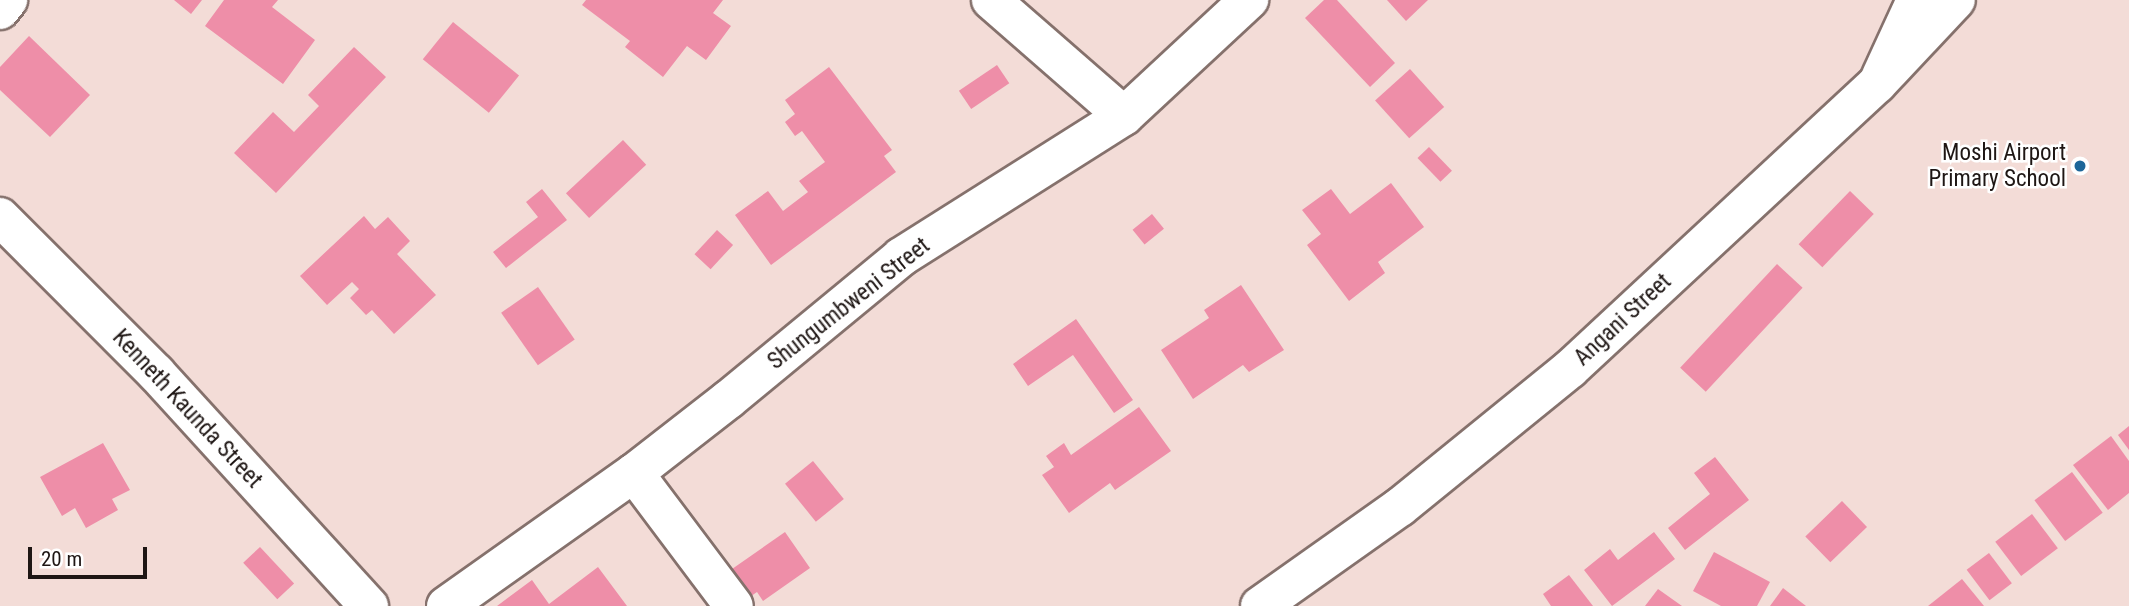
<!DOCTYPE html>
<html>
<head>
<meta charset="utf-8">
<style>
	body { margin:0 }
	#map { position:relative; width:2129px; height:606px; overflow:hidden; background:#f3dcd7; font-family:"Roboto Condensed",sans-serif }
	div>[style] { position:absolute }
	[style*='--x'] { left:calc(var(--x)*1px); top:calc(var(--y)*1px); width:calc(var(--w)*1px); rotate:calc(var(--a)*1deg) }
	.building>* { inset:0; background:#ee8ea8; transform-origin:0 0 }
	.roads { filter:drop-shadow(2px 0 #85716c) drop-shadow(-2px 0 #85716c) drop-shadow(0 2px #85716c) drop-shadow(0 -2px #85716c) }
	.minor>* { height:38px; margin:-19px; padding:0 19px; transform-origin:19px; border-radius:19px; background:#fff }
	.tertiary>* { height:38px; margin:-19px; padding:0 19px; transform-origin:19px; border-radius:19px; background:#fff }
	.dots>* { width:19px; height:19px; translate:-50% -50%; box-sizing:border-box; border:4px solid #fff; border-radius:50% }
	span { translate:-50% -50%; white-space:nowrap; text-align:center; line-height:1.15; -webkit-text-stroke:5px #fff; paint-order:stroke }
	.poi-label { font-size:23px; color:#1e1614 }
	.right { translate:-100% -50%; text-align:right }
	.street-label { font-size:23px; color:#1e1614 }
	.scale { position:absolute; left:28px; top:547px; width:119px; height:32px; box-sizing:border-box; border:4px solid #1e1614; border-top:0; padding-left:9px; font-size:21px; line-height:24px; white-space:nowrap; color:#1e1614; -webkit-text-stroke:5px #fff; paint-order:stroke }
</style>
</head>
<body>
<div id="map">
	<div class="building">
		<i style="clip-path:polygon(174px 0,202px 0,191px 14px)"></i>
		<i style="clip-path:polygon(224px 0,278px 0,272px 7px,315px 40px,283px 84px,205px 26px)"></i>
		<i style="clip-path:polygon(586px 0,723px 0,713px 13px,731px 26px,706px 60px,687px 46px,663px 77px,625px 47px,630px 41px,582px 5px)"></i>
		<i style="clip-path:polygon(1324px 0,1337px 0,1395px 63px,1370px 87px,1305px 18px)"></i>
		<i style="clip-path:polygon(1387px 0,1428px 0,1406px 21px)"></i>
		<i style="left:453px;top:22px;width:85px;height:48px;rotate:39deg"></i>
		<i style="clip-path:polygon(29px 36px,90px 95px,50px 137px,0 90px,0 67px)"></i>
		<i style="clip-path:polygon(354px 47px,386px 77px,276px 193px,234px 153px,273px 112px,294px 132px,319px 106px,308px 95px)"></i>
		<i style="left:997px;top:65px;width:22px;height:46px;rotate:56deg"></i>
		<i style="clip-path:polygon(829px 67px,892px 150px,884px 156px,896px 172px,771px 265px,735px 215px,768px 191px,783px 211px,808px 192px,799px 181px,825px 162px,802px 131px,795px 136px,785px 122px,795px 114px,785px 100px)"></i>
		<i style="left:1410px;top:69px;width:51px;height:47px;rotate:48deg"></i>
		<i style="left:623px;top:140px;width:34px;height:78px;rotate:47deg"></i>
		<i style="left:1429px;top:147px;width:33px;height:16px;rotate:46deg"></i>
		<i style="clip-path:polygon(1391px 183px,1424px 227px,1378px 262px,1385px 273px,1349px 301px,1307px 245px,1321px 234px,1302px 210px,1331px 189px,1350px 214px)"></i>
		<i style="clip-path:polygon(542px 189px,567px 220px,506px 268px,493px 252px,538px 217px,526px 202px)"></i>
		<i style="left:1850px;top:191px;width:33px;height:74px;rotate:44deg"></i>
		<i style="left:1152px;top:214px;width:19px;height:25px;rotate:51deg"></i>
		<i style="clip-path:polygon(364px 216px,375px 229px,388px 217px,410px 241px,397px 254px,436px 295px,394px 334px,372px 310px,366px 315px,350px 298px,359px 289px,352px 282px,327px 305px,300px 276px)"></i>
		<i style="left:717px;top:230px;width:22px;height:33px;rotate:43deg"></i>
		<i style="left:1777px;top:264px;width:35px;height:142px;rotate:43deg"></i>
		<i style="clip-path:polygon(1241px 285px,1284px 350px,1249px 372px,1243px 365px,1193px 399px,1161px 350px,1209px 318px,1204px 310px)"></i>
		<i style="left:538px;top:287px;width:64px;height:45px;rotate:55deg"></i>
		<i style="clip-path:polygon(1076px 319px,1133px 400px,1114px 413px,1073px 355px,1028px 386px,1013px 364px)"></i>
		<i style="clip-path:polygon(1139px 407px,1171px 451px,1115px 490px,1110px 483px,1069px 513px,1042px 475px,1054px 467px,1046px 456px,1064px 443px,1071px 455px)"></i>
		<i style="clip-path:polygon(2129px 426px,2129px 450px,2118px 435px)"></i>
		<i style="clip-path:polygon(2111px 436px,2129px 461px,2129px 493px,2108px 510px,2073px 465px)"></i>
		<i style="clip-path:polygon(103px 443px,130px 490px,112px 499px,118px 510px,86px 528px,75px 508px,62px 516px,40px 477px)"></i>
		<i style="clip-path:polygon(1715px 457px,1749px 500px,1685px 550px,1668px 528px,1710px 494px,1694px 473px)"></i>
		<i style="left:813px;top:461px;width:49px;height:36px;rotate:51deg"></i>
		<i style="left:2072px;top:472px;width:51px;height:47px;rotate:53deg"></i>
		<i style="left:1842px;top:501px;width:36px;height:51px;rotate:46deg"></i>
		<i style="left:2032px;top:514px;width:43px;height:46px;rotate:53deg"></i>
		<i style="clip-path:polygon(785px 532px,810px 568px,763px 601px,757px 592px,741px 603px,722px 576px)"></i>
		<i style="clip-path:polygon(1654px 532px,1675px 559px,1612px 606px,1584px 570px,1610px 549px,1618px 560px)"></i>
		<i style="left:260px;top:547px;width:50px;height:23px;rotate:47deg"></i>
		<i style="clip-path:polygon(1714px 552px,1770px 582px,1757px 606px,1721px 606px,1693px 591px)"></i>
		<i style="left:1989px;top:553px;width:38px;height:28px;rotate:53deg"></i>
		<i style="clip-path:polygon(598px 567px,627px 606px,497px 606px,532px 580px,549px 604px)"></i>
		<i style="clip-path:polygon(1569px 575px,1593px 606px,1551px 606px,1543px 594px)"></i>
		<i style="clip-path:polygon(1962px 579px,1984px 606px,1928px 606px)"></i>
		<i style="clip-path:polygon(1783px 588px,1806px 606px,1770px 606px)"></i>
		<i style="clip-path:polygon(1658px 589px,1682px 606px,1645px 606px)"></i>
	</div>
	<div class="roads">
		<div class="minor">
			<i style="--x:991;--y:0;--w:176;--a:41.1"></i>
			<i style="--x:0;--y:10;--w:13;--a:-51"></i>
			<i style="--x:1881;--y:76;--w:84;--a:-65.3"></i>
			<i style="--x:0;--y:217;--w:221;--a:45"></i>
			<i style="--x:156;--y:373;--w:316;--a:47.6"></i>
			<i style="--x:634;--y:473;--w:166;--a:53.1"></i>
			<i style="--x:446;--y:606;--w:230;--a:-35.3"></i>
			<i style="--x:634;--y:473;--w:120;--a:-37.9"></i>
			<i style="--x:729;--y:399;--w:223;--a:-39.5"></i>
			<i style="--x:901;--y:257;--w:264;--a:-32.3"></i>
			<i style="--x:1124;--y:116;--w:171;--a:-42.9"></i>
		</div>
		<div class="tertiary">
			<i style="--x:1260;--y:606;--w:171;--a:-35.3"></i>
			<i style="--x:1400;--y:507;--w:219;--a:-39.1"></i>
			<i style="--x:1570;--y:369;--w:419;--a:-42.9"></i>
			<i style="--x:1877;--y:84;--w:115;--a:-46.8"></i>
		</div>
	</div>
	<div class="dots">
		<i style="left:2080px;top:166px;background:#1d6699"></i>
	</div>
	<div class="poi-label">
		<span class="right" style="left:2066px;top:166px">Moshi Airport<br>Primary School</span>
	</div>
	<div class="street-label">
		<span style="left:849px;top:304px;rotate:-38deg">Shungumbweni Street</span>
		<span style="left:1623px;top:320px;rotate:-43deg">Angani Street</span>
		<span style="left:187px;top:409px;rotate:47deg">Kenneth Kaunda Street</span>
	</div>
	<div class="scale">20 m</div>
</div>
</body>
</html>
